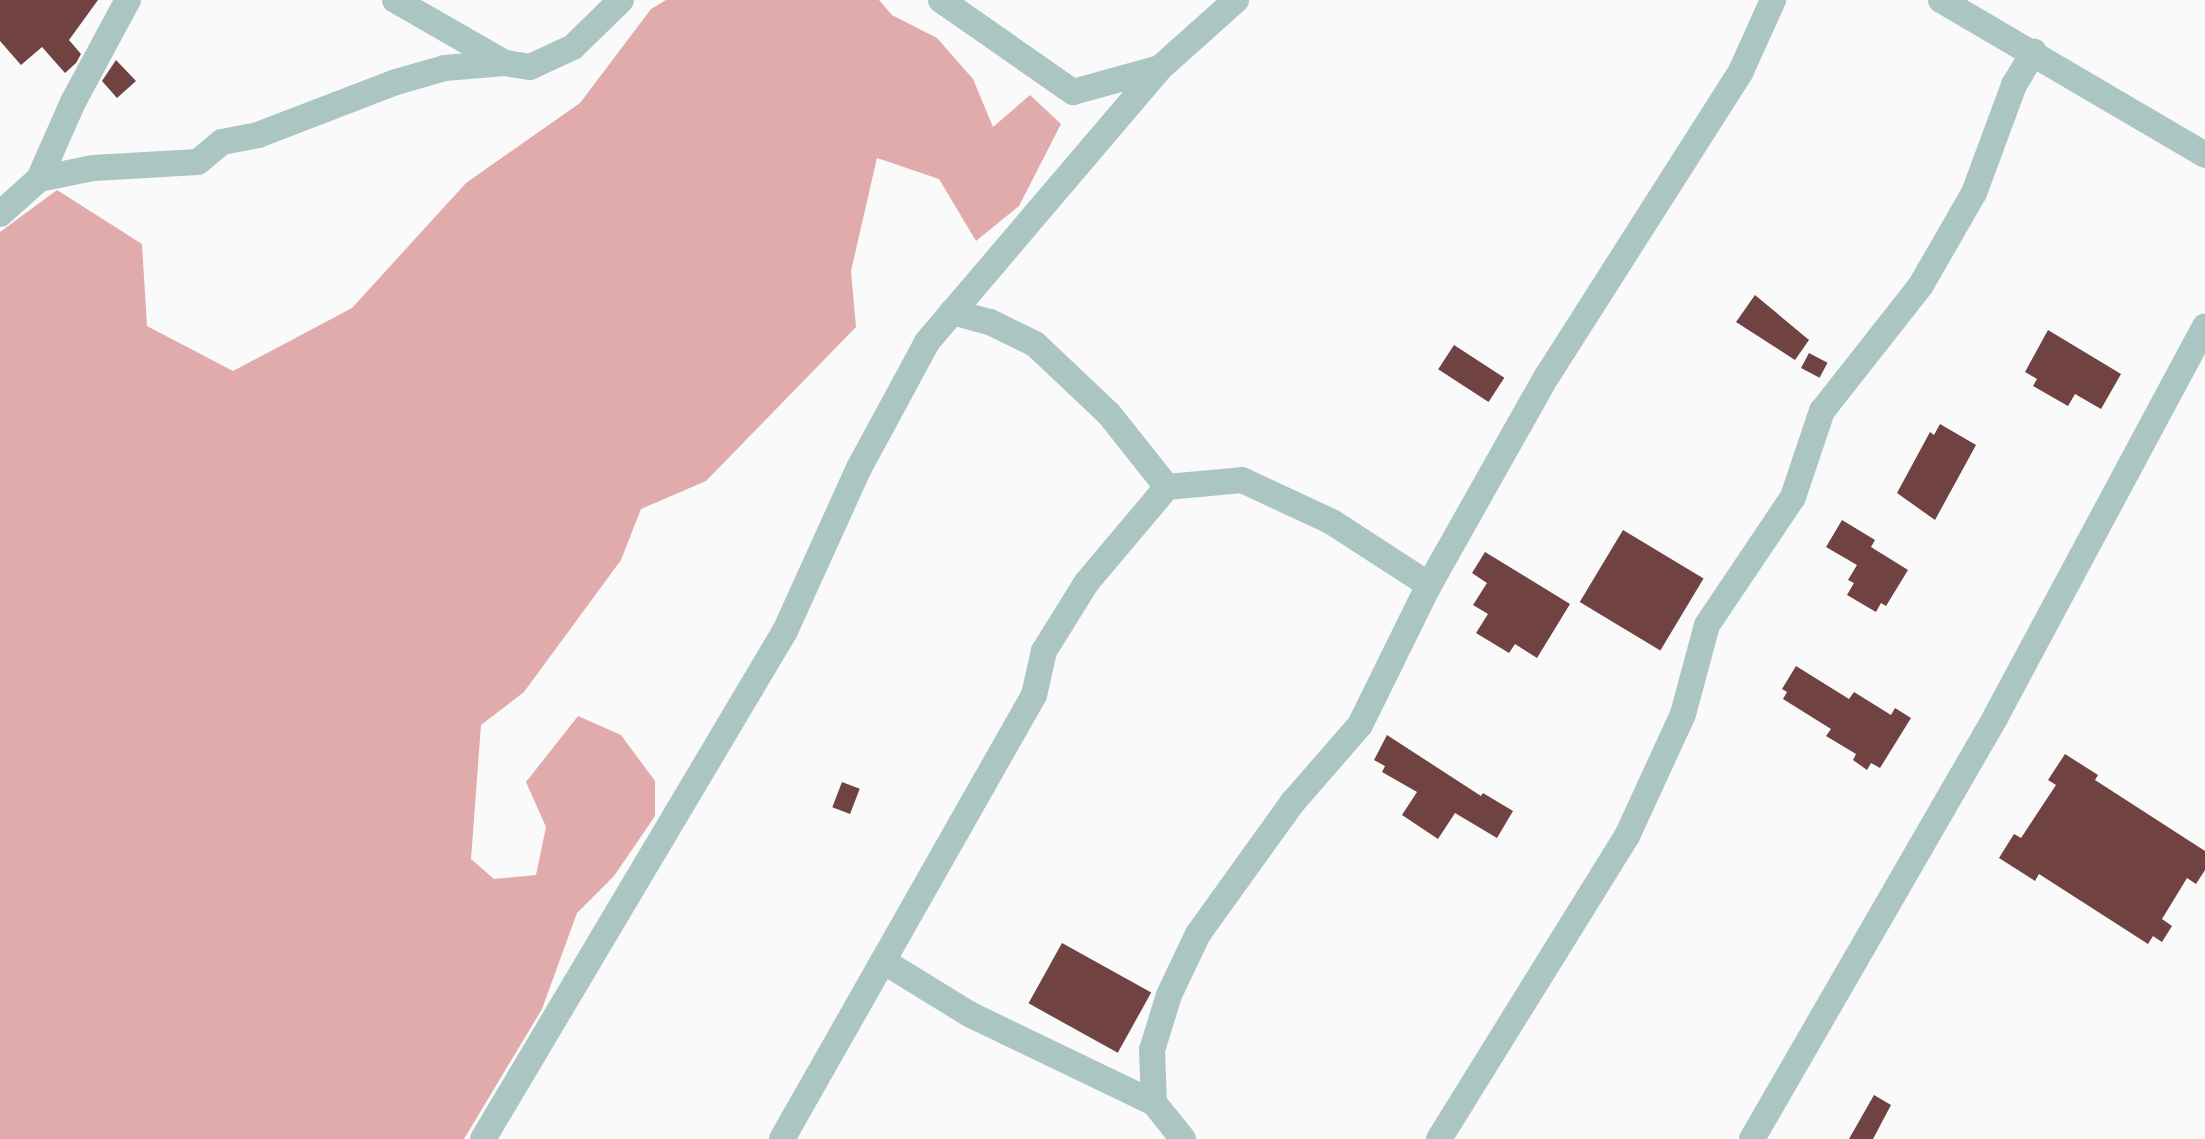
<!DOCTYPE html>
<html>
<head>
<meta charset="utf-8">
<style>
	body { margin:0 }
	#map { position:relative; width:2205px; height:1139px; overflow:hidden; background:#fafafa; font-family:Quicksand,sans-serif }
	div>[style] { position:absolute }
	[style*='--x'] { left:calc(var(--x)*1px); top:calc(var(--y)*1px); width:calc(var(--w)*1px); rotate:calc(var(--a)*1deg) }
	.water>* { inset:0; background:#e2abab }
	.building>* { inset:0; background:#704242; transform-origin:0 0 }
	.street>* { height:26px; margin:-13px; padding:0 13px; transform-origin:13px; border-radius:13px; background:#abc5c3 }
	span { translate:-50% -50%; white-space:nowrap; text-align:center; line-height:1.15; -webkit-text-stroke:7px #fafafa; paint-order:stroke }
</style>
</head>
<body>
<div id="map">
	<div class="water">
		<i style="clip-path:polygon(666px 0,879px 0,892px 15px,937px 38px,973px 79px,993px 127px,1030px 95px,1061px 124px,1019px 206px,976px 241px,939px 179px,877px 158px,851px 271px,856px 327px,706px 481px,641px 509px,621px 560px,524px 692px,481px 725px,471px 859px,494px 879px,536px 875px,546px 827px,526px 782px,578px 716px,621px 735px,655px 781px,655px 816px,614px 876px,577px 913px,542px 1009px,464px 1139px,0 1139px,0 232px,57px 190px,142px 244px,147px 326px,233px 371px,352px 308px,466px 183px,580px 103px,651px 9px)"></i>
	</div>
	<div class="building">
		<i style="clip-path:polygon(0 0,98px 0,69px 40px,81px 54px,76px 63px,65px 73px,42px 47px,21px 65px,0 41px)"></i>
		<i style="clip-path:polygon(116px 60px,136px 81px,117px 98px,102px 81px)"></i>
		<i style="clip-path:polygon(1755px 295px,1809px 340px,1795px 360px,1736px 322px)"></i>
		<i style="clip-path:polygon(2048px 330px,2121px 374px,2101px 409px,2075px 394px,2068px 406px,2033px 386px,2037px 379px,2025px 372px)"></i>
		<i style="left:1454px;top:345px;width:60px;height:29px;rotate:33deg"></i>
		<i style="left:1809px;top:353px;width:21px;height:17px;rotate:28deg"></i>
		<i style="clip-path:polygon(1940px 424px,1976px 445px,1935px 520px,1897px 493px,1930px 432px,1934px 435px)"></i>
		<i style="clip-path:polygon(1842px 520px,1875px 540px,1871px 547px,1908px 570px,1886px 606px,1881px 603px,1876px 612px,1847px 595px,1854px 583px,1848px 580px,1857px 565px,1826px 547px)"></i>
		<i style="left:1623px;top:530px;width:94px;height:84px;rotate:31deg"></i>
		<i style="clip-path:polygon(1485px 552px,1570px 604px,1537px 658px,1515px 644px,1509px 653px,1476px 633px,1488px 614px,1473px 605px,1487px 583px,1472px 573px)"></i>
		<i style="clip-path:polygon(1796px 666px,1849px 699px,1854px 692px,1891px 715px,1895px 708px,1911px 718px,1880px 768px,1871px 763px,1867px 770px,1853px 760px,1856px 754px,1826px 736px,1831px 729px,1783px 699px,1787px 692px,1782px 689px)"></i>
		<i style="clip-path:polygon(1387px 735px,1481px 796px,1483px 793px,1513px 811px,1497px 838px,1455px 813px,1438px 839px,1402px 815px,1417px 792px,1382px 772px,1385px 766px,1374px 760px)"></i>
		<i style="clip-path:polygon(2065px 754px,2098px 775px,2095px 780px,2205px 851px,2205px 870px,2196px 884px,2187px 878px,2162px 919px,2172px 926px,2162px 942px,2153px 936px,2148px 944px,2039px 874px,2035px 881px,1999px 858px,2014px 834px,2021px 838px,2056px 785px,2048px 780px)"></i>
		<i style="left:842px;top:782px;width:19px;height:27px;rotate:21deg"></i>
		<i style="left:1062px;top:943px;width:102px;height:69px;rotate:29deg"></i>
		<i style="clip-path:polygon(1874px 1095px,1891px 1105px,1873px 1139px,1849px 1139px)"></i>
	</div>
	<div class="street">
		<i style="--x:395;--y:0;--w:127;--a:29.8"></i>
		<i style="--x:505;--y:63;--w:25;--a:9"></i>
		<i style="--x:530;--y:67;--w:47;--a:-24.9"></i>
		<i style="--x:573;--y:47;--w:67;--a:-44.4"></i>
		<i style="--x:941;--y:0;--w:161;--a:34.9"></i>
		<i style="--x:1073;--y:92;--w:90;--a:-15.4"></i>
		<i style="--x:1941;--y:0;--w:306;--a:30.4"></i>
		<i style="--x:39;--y:179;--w:84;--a:-66.2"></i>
		<i style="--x:73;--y:102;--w:116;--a:-61.7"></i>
		<i style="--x:0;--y:214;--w:52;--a:-41.9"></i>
		<i style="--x:39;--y:179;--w:55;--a:-11.5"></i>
		<i style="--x:93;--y:168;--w:105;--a:-3.3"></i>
		<i style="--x:198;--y:162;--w:31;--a:-40"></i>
		<i style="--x:222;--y:142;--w:37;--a:-11"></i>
		<i style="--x:258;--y:135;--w:148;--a:-21"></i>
		<i style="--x:396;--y:82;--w:51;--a:-15.9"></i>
		<i style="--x:445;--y:68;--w:60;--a:-4.8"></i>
		<i style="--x:952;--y:312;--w:39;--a:15"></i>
		<i style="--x:990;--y:322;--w:50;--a:26.1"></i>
		<i style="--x:1035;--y:344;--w:102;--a:43.4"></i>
		<i style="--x:1109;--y:414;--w:93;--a:51.5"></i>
		<i style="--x:883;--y:961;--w:101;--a:31.6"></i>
		<i style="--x:969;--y:1014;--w:205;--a:25.7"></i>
		<i style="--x:483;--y:1139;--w:591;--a:-59.27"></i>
		<i style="--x:785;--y:631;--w:179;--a:-65.6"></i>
		<i style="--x:859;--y:468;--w:143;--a:-61.6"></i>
		<i style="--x:927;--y:342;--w:360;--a:-49.6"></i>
		<i style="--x:1160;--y:68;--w:102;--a:-41.8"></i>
		<i style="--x:782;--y:1139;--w:511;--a:-60.42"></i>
		<i style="--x:1034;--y:695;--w:45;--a:-77.2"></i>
		<i style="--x:1044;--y:651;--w:81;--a:-58.1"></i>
		<i style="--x:1087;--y:582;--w:124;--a:-49.9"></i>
		<i style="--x:1167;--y:487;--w:75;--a:-5.3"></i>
		<i style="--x:1242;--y:480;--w:99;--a:25"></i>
		<i style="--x:1332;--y:522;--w:116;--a:33"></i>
		<i style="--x:1183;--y:1139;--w:46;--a:-128.9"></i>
		<i style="--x:1154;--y:1103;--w:53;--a:-92.2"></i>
		<i style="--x:1152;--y:1050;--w:58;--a:-72.8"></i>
		<i style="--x:1169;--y:995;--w:68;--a:-64.6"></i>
		<i style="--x:1198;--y:934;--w:163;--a:-54.3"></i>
		<i style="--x:1293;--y:802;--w:102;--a:-49"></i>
		<i style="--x:1360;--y:725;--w:156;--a:-63.8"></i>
		<i style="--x:1429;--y:585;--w:240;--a:-60.6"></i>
		<i style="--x:1547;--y:376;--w:361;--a:-57.5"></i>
		<i style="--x:1741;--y:71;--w:78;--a:-65.7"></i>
		<i style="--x:1439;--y:1139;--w:357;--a:-58.2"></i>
		<i style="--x:1627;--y:836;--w:134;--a:-65.3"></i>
		<i style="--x:1683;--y:714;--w:92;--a:-74.9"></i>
		<i style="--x:1707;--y:625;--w:154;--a:-56.1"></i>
		<i style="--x:1793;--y:497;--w:91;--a:-71.4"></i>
		<i style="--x:1822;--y:411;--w:160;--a:-51.8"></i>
		<i style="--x:1921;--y:285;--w:106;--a:-60.1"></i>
		<i style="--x:1974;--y:193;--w:115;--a:-69.7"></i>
		<i style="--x:2014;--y:85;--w:39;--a:-59"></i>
		<i style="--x:1752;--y:1139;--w:488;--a:-60"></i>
		<i style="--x:1996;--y:716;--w:442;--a:-61.8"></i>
	</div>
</div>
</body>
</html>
